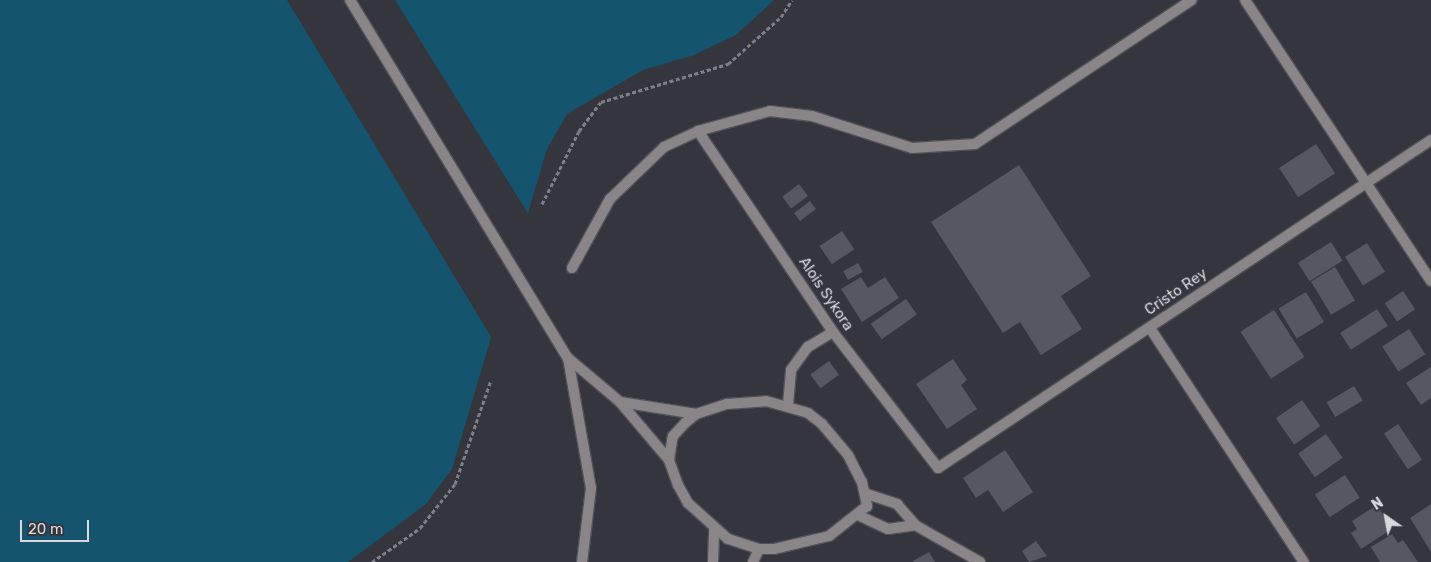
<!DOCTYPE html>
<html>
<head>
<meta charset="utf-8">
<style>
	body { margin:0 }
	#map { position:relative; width:1431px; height:562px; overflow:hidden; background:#35353d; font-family:Rubik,sans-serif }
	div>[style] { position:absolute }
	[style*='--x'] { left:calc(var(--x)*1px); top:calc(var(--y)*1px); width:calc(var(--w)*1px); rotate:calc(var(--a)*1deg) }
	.water>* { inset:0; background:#15546f }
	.pier>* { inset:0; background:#35353d }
	.building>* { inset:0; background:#575760; transform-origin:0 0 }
	.path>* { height:3px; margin-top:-1.5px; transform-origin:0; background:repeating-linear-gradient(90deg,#7e7e85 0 4px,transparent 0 6.5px) }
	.roads { filter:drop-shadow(1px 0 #52525a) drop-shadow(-1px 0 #52525a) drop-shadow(0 1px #52525a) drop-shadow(0 -1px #52525a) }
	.service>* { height:10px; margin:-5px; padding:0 5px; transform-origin:5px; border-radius:5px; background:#8a8586 }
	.minor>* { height:10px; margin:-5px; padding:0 5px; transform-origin:5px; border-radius:5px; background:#8a8586 }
	.tertiary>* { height:10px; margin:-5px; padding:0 5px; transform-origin:5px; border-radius:5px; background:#8a8586 }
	span { translate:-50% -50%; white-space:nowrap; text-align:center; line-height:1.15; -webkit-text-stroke:4.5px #35353d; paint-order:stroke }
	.street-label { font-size:15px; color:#d8d8dd }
	.north { position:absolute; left:1361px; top:492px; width:50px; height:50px; -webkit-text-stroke:4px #35353d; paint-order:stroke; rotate:327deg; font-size:14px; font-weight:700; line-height:20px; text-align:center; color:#d8d8dd }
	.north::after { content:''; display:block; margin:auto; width:18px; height:22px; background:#d8d8dd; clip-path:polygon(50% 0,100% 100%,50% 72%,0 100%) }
	.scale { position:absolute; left:20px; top:520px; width:69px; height:22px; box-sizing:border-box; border:2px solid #d8d8dd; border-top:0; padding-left:6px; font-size:15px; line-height:18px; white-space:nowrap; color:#d8d8dd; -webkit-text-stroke:4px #35353d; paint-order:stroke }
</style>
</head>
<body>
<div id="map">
	<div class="water">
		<i style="clip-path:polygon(0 0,774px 0,736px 35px,694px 55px,643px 70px,567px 114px,547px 149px,452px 469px,426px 504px,348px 562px,0 562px)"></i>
	</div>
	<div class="pier">
		<i style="clip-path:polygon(287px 0,395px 0,529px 215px,493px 340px)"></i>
	</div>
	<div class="building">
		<i style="left:1316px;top:144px;width:35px;height:44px;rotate:57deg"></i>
		<i style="clip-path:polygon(1019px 165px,1091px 276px,1061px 296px,1082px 329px,1041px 355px,1020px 322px,1003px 333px,931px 222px)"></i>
		<i style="left:799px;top:184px;width:15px;height:21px;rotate:53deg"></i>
		<i style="left:810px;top:201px;width:10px;height:20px;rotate:53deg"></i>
		<i style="left:842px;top:231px;width:22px;height:27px;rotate:56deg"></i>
		<i style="left:1331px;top:242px;width:22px;height:39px;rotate:58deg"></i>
		<i style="left:1367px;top:243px;width:34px;height:26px;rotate:58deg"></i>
		<i style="left:858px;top:263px;width:10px;height:17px;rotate:61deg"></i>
		<i style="left:1335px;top:267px;width:39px;height:28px;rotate:59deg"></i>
		<i style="clip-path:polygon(861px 277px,868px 288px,885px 277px,899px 298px,862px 322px,841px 289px)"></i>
		<i style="left:1403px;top:291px;width:22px;height:22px;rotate:56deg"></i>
		<i style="left:1306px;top:292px;width:35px;height:32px;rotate:59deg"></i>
		<i style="left:906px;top:299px;width:19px;height:43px;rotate:55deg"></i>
		<i style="left:1377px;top:309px;width:20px;height:44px;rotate:57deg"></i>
		<i style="left:1274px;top:310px;width:56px;height:40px;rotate:57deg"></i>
		<i style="left:1409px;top:329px;width:30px;height:32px;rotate:57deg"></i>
		<i style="clip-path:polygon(953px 359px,967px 380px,961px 385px,977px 409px,947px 429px,916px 384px)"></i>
		<i style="left:829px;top:361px;width:17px;height:23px;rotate:54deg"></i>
		<i style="clip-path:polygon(1431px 367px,1431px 398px,1421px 405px,1406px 383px)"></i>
		<i style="left:1354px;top:386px;width:17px;height:32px;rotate:59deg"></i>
		<i style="left:1302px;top:400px;width:32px;height:32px;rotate:55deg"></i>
		<i style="left:1398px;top:424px;width:43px;height:17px;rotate:56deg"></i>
		<i style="left:1326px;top:434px;width:29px;height:34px;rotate:55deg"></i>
		<i style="clip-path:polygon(1005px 450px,1033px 492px,1003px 512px,988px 490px,976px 498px,963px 478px)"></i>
		<i style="left:1345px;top:475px;width:27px;height:36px;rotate:57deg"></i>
		<i style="clip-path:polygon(1431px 504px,1431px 552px,1410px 518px)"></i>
		<i style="clip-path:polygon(1377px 505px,1392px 529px,1361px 549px,1351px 533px,1357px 529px,1352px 521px)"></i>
		<i style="clip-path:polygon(1392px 534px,1398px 543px,1403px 540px,1418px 562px,1380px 562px,1371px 547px)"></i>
		<i style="clip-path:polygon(1036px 541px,1047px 556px,1029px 562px,1022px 551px)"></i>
		<i style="clip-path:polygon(929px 552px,935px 562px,914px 562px,913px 561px)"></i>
	</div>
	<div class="path">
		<i style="--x:542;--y:204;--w:82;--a:-63.1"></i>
		<i style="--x:579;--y:131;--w:36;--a:-53"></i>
		<i style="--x:601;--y:102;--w:133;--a:-16.7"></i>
		<i style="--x:728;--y:64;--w:71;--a:-41.6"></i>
		<i style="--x:781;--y:17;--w:20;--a:-57"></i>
		<i style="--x:372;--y:562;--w:59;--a:-35.3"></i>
		<i style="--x:420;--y:528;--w:56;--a:-51.5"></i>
		<i style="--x:455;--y:484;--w:110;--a:-70.9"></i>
	</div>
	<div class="roads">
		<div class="service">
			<i style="--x:572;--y:268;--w:79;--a:-61.2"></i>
			<i style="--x:610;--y:199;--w:75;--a:-43.9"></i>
			<i style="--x:664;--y:147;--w:38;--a:-25"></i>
			<i style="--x:698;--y:131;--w:75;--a:-15.5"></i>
			<i style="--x:770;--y:111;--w:42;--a:6.8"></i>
			<i style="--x:812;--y:116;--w:105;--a:17.7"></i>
			<i style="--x:912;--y:148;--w:63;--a:-3.6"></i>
			<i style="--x:975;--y:144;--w:260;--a:-33.6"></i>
		</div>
		<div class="minor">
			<i style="--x:1245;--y:0;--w:337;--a:56.5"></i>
			<i style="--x:698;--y:131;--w:242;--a:56.1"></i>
			<i style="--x:833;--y:332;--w:172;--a:52.3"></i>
			<i style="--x:938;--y:468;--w:592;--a:-33.64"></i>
			<i style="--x:1150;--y:328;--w:280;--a:56.7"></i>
			<i style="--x:788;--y:405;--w:35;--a:-85"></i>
			<i style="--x:791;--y:370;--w:29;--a:-54"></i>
			<i style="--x:808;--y:347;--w:29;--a:-31"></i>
		</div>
		<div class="tertiary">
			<i style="--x:350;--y:0;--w:419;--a:58.7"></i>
			<i style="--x:568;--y:358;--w:68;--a:40.2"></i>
			<i style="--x:620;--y:402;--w:76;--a:49.8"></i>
			<i style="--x:568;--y:358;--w:132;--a:80"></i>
			<i style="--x:591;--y:488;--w:75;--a:96.9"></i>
			<i style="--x:766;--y:401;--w:44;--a:15.9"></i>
			<i style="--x:808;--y:413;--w:18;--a:38"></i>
			<i style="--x:822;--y:424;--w:40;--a:50"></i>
			<i style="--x:848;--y:455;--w:30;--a:63"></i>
			<i style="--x:862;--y:482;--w:25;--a:78"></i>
			<i style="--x:867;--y:506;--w:48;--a:141.7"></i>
			<i style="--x:829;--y:536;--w:57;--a:166.7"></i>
			<i style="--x:774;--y:549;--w:15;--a:180"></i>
			<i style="--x:759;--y:549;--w:33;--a:-162"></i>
			<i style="--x:728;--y:539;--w:54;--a:-138"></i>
			<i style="--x:688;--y:503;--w:21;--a:-119"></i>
			<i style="--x:678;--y:485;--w:27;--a:-110"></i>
			<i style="--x:669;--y:460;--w:24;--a:-81"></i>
			<i style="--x:673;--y:436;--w:18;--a:-47"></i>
			<i style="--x:685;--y:423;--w:14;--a:-39"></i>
			<i style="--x:696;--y:414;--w:33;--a:-18"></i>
			<i style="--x:727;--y:404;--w:39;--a:-4"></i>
			<i style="--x:620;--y:402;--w:77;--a:9"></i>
			<i style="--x:867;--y:494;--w:32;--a:18"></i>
			<i style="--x:897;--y:504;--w:28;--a:49"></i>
			<i style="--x:915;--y:525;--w:75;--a:29.6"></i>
			<i style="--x:860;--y:516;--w:31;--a:25"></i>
			<i style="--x:888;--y:529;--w:27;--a:-8"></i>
			<i style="--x:713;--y:562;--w:33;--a:-88"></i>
			<i style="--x:753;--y:562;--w:14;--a:-65"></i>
		</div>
	</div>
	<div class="street-label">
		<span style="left:1176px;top:292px;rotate:-34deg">Cristo Rey</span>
		<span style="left:826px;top:294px;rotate:56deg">Alois Sykora</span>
	</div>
	<div class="north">N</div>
	<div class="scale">20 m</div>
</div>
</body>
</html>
